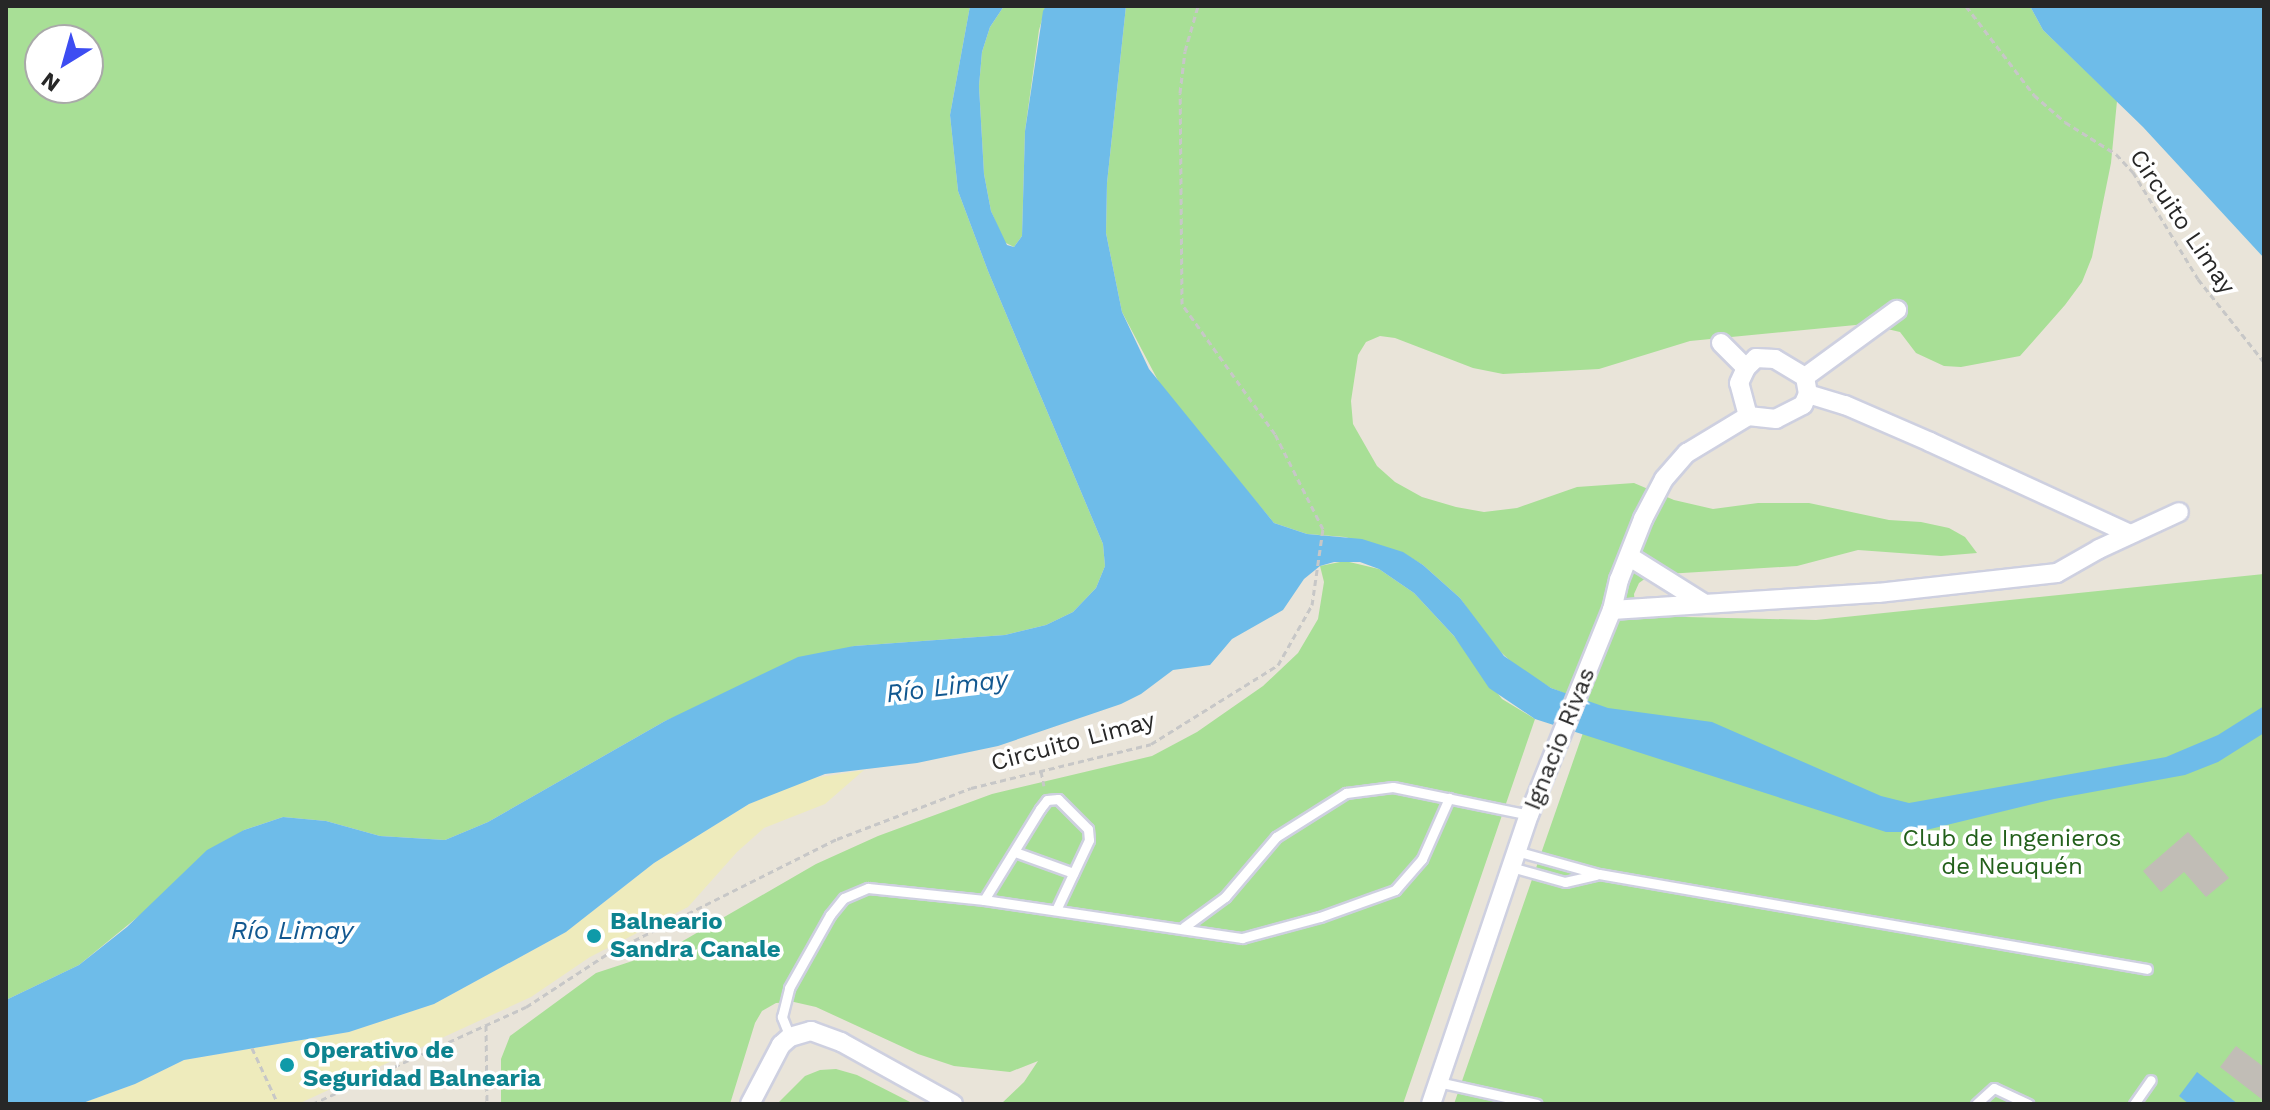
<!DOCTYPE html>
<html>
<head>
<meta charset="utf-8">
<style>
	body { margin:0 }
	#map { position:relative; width:2270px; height:1110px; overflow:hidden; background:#e9e4d9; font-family:"Work Sans",sans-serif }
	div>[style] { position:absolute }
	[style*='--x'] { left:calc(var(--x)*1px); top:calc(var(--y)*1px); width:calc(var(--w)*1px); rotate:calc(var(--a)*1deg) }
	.green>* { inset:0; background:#a8df96 }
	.sand>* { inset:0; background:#eeebbc }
	.water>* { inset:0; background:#6ebce9 }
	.building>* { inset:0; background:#c1bdb6 }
	.path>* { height:3px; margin-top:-1.5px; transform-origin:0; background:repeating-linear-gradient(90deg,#c7c7c7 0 6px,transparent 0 10px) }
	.roads { filter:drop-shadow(2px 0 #ced0e0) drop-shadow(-2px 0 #ced0e0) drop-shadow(0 2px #ced0e0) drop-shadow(0 -2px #ced0e0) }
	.service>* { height:9px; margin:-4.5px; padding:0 4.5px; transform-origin:4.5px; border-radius:4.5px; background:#fff }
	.minor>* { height:18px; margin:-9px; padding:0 9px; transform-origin:9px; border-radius:9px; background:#fff }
	.dots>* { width:22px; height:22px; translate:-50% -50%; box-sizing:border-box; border:4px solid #fff; border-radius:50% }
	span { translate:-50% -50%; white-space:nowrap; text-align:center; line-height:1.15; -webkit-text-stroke:7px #fff; paint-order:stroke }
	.street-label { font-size:24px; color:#272727 }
	.park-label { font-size:24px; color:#23601b }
	.culture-label { font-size:24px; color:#0d838f; font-weight:700 }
	.left { translate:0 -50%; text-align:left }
	.water-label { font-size:26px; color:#125890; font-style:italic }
	.frame { position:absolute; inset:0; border:8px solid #272727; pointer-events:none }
	.north { position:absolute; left:24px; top:24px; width:80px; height:80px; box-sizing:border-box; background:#fff; border:2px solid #a9a9a9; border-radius:50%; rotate:217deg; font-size:22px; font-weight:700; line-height:32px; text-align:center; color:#272727 }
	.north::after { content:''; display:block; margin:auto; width:28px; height:36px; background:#3d4df2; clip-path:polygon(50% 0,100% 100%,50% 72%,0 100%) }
</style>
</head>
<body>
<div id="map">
	<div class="green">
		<i style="clip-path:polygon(evenodd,6px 6px,970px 6px,950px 115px,958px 191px,988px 271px,1103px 544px,1105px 566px,1096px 588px,1073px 612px,1046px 625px,1005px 635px,854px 646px,665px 721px,488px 822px,445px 840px,380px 836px,326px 821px,283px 817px,244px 830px,79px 965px,6px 1000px,6px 6px,40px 40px,88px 40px,88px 88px,40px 88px,40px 40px)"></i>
		<i style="clip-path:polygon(1004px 6px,1046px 6px,1039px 30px,1025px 131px,1022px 236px,1014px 247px,1004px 242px,991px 211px,984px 174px,979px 86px,982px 52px,990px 27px)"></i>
		<i style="clip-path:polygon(1126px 6px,2030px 6px,2043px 30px,2117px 101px,2111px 163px,2092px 257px,2082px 282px,2065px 305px,2020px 356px,1961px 367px,1944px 366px,1916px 353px,1900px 332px,1866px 324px,1690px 341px,1599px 369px,1503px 374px,1473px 368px,1395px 338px,1380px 336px,1366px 342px,1358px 355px,1351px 401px,1353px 424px,1377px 466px,1395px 482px,1422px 497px,1456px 507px,1484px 512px,1517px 508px,1577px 487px,1634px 483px,1674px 500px,1713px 509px,1758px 503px,1809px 503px,1889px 520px,1921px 522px,1949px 528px,1965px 537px,1977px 553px,1941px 556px,1858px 550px,1797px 566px,1650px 575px,1639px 583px,1634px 594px,1635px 604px,1644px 616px,1816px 620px,2264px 574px,2264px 1104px,1454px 1104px,1593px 704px,1551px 688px,1518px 668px,1492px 644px,1460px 598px,1423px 565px,1403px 553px,1345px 537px,1307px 534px,1274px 523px,1163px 390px,1122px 312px,1106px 233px,1107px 183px)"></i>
		<i style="clip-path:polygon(1345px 561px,1379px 569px,1414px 593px,1454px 636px,1502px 699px,1535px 719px,1403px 1104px,1001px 1104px,1024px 1082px,1038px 1061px,1010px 1072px,954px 1066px,918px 1054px,816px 1007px,794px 1002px,776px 1003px,762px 1011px,755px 1023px,730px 1104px,501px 1104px,501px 1059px,510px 1036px,596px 973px,669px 949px,816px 864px,878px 836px,992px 794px,1152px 756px,1197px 732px,1263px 686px,1298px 653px,1318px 619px,1324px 582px,1320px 566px)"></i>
		<i style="clip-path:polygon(836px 1069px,857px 1075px,914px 1104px,777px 1104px,805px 1076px,820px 1070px)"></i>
	</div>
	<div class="sand">
		<i style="clip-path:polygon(864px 770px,825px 804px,764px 828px,737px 852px,688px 907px,590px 957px,531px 997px,298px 1104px,80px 1104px,135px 1084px,184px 1060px,349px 1032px,434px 1004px,566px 932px,654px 863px,749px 804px,808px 779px)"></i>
	</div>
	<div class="water">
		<i style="clip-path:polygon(970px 6px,1004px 6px,990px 27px,982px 52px,979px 86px,984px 174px,991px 211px,1007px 245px,1014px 247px,1022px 236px,1025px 131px,1043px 11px,1046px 6px,1126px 6px,1107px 183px,1106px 233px,1122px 312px,1149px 369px,1274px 523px,1307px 534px,1362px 539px,1403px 552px,1423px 565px,1460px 598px,1504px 656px,1551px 688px,1608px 708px,1712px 722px,1881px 796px,1909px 803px,2166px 757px,2218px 735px,2264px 706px,2264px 733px,2218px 762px,2185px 775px,2054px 799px,1918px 832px,1886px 832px,1535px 719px,1489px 688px,1454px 636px,1414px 593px,1379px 569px,1360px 562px,1334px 562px,1320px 566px,1304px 579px,1283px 610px,1232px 639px,1210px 665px,1173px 670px,1141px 694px,1121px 704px,998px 746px,917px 763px,825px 774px,749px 804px,654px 863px,566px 932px,434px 1004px,349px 1032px,184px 1060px,135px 1084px,80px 1104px,6px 1104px,6px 1000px,79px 965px,127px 927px,207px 850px,244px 830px,283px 817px,326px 821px,380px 836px,445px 840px,488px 822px,665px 721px,798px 657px,854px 646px,1005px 635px,1046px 625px,1073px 612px,1096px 588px,1105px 566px,1103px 544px,988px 271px,958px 191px,950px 115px)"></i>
		<i style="clip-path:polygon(2030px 6px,2264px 6px,2264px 258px,2143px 127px,2043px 30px)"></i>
		<i style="clip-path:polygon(2197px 1072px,2238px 1104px,2189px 1104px,2179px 1096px)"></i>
	</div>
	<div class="building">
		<i style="clip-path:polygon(2188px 832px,2229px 878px,2206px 897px,2184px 872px,2161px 892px,2143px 871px)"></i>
		<i style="clip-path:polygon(2236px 1046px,2264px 1067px,2264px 1101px,2220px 1067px)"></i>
	</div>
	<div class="path">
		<i style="--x:1966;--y:6;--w:112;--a:52.6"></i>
		<i style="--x:2034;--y:95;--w:41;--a:41.1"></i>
		<i style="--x:2065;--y:122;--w:60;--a:32.1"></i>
		<i style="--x:2116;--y:154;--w:25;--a:47"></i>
		<i style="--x:2133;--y:172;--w:125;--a:58.7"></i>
		<i style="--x:2198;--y:279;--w:106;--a:51.5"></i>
		<i style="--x:1041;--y:771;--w:15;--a:79"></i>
		<i style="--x:486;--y:1025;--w:79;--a:89.3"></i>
		<i style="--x:252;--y:1048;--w:62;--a:65.1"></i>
		<i style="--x:312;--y:1104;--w:235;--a:-24.4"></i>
		<i style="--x:526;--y:1007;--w:97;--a:-33.2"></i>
		<i style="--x:607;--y:954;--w:257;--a:-26.6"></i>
		<i style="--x:837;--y:839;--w:143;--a:-20.8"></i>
		<i style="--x:971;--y:788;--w:185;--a:-13.7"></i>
		<i style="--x:1151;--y:744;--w:150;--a:-31.9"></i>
		<i style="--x:1278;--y:665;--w:69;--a:-60.5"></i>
		<i style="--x:1312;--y:605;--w:77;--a:-81.8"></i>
		<i style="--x:1323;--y:529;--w:106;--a:-116.8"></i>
		<i style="--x:1275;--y:434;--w:160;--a:-125.6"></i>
		<i style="--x:1182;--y:304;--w:211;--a:-90.5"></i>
		<i style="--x:1180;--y:93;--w:42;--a:-83.2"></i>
		<i style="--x:1185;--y:51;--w:47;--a:-73.9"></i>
	</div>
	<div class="roads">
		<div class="service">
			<i style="--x:1516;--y:851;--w:86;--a:15.5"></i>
			<i style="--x:1599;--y:874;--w:556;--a:9.83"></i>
			<i style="--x:1015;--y:852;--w:62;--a:19.9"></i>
			<i style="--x:1511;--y:867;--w:56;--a:15.5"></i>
			<i style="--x:1565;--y:882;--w:32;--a:-13"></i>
			<i style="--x:984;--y:900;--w:107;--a:-58.4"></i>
			<i style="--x:1040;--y:809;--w:11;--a:-52"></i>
			<i style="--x:1047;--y:800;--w:11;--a:-5"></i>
			<i style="--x:1058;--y:799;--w:42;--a:45"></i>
			<i style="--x:1088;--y:829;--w:11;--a:85"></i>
			<i style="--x:1089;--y:840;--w:77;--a:115.2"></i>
			<i style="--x:1184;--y:927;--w:51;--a:-36.2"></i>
			<i style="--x:1225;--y:897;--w:79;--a:-49.6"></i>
			<i style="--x:1276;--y:837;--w:83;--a:-32.2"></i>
			<i style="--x:1346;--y:793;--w:47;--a:-7.3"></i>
			<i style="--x:1393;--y:787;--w:139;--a:11.6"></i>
			<i style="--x:790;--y:1037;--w:22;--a:-112"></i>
			<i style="--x:782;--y:1017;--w:30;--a:-76"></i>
			<i style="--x:789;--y:988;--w:84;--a:-60.7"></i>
			<i style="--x:830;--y:915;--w:22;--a:-51"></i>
			<i style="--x:844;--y:898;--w:26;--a:-23"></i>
			<i style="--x:868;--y:888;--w:117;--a:5.9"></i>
			<i style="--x:984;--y:900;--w:261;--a:8.4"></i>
			<i style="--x:1242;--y:938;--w:81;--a:-15.1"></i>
			<i style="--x:1320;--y:917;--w:80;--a:-19.8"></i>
			<i style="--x:1395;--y:890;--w:41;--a:-48.9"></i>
			<i style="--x:1422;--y:859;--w:67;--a:-66.1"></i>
			<i style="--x:1438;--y:1082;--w:101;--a:12.5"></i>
			<i style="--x:1976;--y:1104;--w:24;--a:-42"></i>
			<i style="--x:1994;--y:1088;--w:38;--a:25"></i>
			<i style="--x:2134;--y:1104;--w:29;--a:-55"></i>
		</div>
		<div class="minor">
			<i style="--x:1721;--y:343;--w:35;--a:45"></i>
			<i style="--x:1756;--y:358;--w:19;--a:3"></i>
			<i style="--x:1775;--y:359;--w:35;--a:31"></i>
			<i style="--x:1805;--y:377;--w:17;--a:80"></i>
			<i style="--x:1808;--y:394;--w:12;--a:114"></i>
			<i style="--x:1803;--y:405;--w:30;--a:153"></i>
			<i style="--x:1776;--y:419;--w:28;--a:-174"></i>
			<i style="--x:1748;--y:416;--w:34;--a:-105"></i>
			<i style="--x:1739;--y:383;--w:17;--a:-65"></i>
			<i style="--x:1746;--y:368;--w:14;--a:-45"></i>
			<i style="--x:1805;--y:377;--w:114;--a:-36.1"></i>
			<i style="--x:1808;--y:394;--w:39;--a:17"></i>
			<i style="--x:1845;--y:405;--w:93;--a:23.5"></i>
			<i style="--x:1930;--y:442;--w:220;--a:24.7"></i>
			<i style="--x:1630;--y:557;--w:85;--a:32"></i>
			<i style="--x:1612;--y:610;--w:267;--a:-3.7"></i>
			<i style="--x:1878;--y:593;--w:180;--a:-6.4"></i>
			<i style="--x:2057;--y:573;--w:48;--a:-29.7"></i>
			<i style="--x:2099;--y:549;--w:88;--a:-24.8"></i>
			<i style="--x:750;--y:1104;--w:67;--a:-62.3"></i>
			<i style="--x:781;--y:1045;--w:12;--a:-42"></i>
			<i style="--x:790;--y:1037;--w:22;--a:-16"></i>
			<i style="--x:811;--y:1031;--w:32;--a:20"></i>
			<i style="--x:841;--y:1042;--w:128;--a:29"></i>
			<i style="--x:1431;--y:1104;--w:305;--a:-71.3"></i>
			<i style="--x:1529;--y:815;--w:221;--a:-68"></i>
			<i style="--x:1612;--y:610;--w:31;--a:-77"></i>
			<i style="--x:1619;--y:580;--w:66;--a:-68.5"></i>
			<i style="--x:1643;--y:519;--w:45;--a:-62.3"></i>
			<i style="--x:1664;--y:479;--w:35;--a:-49"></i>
			<i style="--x:1687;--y:453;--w:71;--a:-31.2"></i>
		</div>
	</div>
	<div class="dots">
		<i style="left:594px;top:936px;background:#0f9aa8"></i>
		<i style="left:287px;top:1065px;background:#0f9aa8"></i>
	</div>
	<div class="street-label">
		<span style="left:2182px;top:222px;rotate:56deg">Circuito Limay</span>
		<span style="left:1560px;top:739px;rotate:-68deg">Ignacio Rivas</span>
		<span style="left:1073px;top:742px;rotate:-15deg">Circuito Limay</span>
	</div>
	<div class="park-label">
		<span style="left:2012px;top:853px">Club de Ingenieros<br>de Neuquén</span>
	</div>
	<div class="culture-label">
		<span class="left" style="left:610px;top:936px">Balneario<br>Sandra Canale</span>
		<span class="left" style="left:303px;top:1065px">Operativo de<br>Seguridad Balnearia</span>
	</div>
	<div class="water-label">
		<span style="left:947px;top:687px;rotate:-7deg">Río Limay</span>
		<span style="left:292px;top:931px">Río Limay</span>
	</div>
	<div class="frame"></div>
	<div class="north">N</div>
</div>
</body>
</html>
